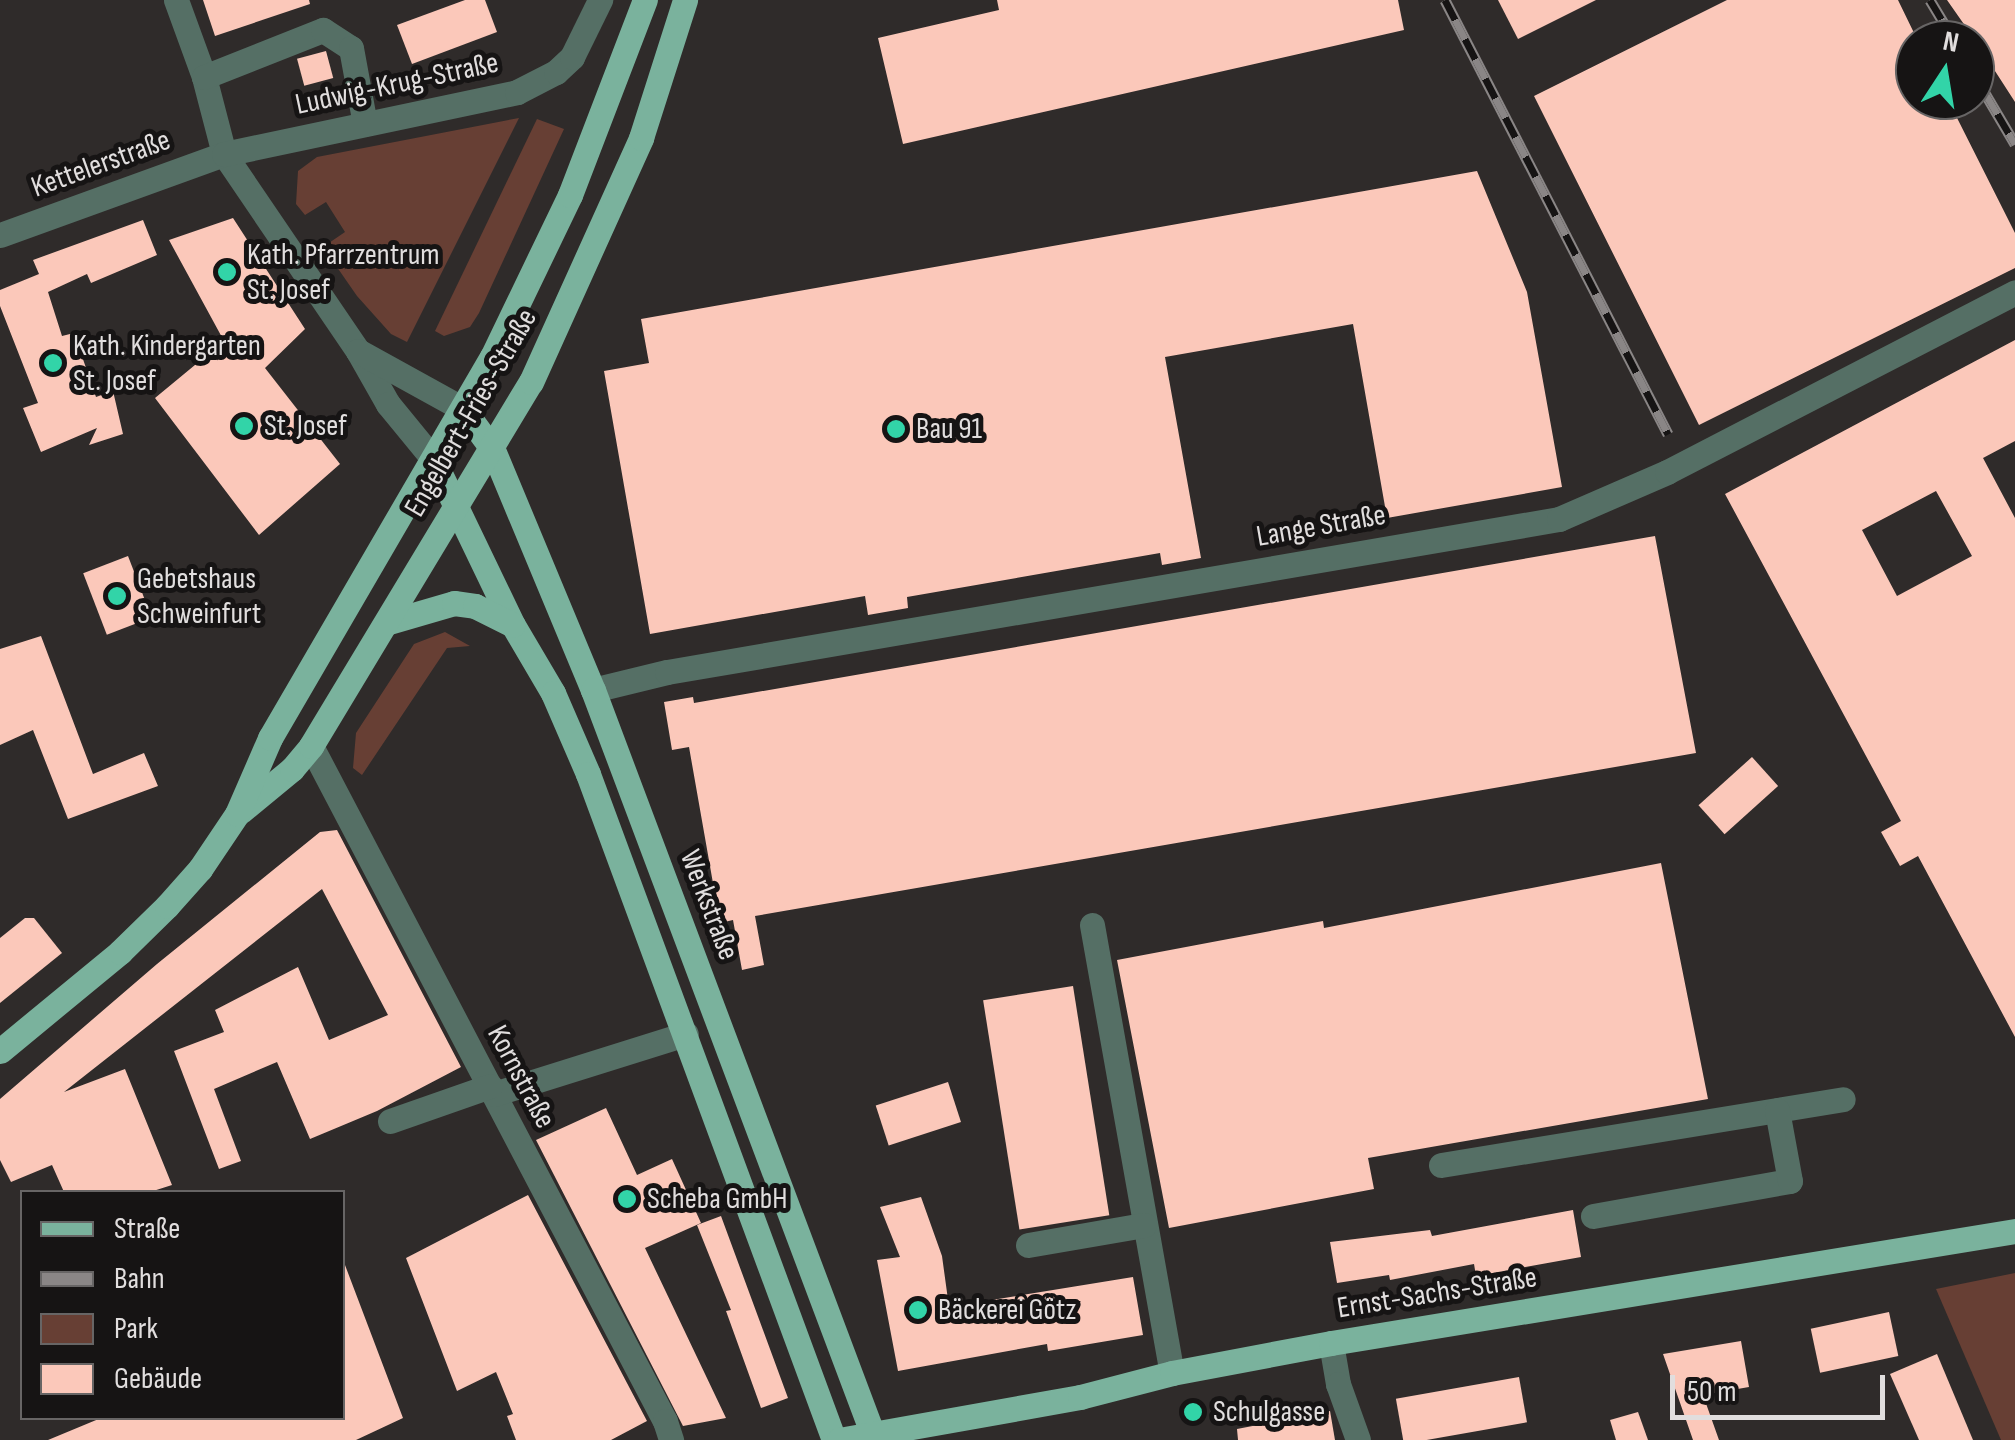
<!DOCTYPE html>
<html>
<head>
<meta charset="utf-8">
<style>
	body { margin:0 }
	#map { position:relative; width:2015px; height:1440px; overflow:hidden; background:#2f2b2a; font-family:"Sofia Sans Condensed",sans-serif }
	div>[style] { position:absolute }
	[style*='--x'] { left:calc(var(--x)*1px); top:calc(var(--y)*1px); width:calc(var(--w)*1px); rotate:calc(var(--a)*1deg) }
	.green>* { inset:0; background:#673f34 }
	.building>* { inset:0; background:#fbc8ba; transform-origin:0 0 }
	.minor>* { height:25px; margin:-12.5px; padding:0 12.5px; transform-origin:12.5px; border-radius:12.5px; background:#556f65 }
	.major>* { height:25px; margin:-12.5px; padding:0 12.5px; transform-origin:12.5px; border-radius:12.5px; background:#7ab29d }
	.rail>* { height:11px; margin-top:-5.5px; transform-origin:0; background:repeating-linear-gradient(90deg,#161414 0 22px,#8a8686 0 44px); box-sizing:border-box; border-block:2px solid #8a8686 }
	.dots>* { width:28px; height:28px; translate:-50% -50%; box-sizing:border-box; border:5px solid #161414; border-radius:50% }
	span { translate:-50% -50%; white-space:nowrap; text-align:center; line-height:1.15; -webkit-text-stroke:10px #161414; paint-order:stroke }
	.street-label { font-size:30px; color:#e1dede }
	.poi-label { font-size:30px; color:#e1dede }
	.left { translate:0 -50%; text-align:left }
	.legend { position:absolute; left:20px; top:1190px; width:325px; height:230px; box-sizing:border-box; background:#161414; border:2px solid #676565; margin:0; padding:12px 18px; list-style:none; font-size:30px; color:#e1dede }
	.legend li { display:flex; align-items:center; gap:20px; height:50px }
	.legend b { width:50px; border:2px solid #676565 }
	.north { position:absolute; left:1895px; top:20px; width:100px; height:100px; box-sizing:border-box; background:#161414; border:2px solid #676565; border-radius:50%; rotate:12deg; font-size:28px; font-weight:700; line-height:40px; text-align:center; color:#e1dede }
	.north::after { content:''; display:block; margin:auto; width:35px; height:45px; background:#32d4a8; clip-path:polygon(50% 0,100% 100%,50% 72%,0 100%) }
	.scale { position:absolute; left:1670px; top:1375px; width:215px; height:45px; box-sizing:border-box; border:5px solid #e1dede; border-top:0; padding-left:12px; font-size:30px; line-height:35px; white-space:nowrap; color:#e1dede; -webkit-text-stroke:8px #161414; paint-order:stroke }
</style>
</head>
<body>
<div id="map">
	<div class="green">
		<i style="clip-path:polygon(519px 118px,407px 342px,391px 334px,357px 296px,323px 247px,345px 232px,326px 202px,305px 215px,296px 204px,298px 171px,317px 157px)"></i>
		<i style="clip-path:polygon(537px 119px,564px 129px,479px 313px,470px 327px,444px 336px,435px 331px)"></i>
		<i style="clip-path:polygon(445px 632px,470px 646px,447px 648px,362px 775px,353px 768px,356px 733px,414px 644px)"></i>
		<i style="clip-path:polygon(2015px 1273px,2015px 1440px,2001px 1440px,1936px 1289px)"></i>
	</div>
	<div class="building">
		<i style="clip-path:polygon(203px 0,309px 0,310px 4px,215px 36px)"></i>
		<i style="clip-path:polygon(465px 0,485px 0,497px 32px,412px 64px,397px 25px)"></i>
		<i style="clip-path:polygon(997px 0,1398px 0,1404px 30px,903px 144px,878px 38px,999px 10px)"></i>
		<i style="clip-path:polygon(1498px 0,1596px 0,1518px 39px)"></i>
		<i style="clip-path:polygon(1727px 0,1898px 0,1915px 35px,1915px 100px,1948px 100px,2015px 233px,2015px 268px,1699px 425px,1534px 96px)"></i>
		<i style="clip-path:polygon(1947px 0,2015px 0,2015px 102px,1975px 40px)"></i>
		<i style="left:326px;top:51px;width:28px;height:30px;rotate:75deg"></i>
		<i style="clip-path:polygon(1477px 171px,1527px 292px,1562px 487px,1387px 518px,1353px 324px,1165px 357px,1201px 558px,1162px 565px,1160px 553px,907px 597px,908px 608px,868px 615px,865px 596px,650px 634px,604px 371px,649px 363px,641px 319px)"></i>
		<i style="clip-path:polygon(233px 218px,305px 329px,265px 368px,340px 464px,259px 535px,155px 398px,224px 341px,169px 240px)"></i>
		<i style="clip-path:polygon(143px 220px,157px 255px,91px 283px,87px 274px,48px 292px,62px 336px,74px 333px,96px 397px,113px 391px,123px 434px,89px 445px,97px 428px,41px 452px,23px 408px,38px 403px,0 306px,0 290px,39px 274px,33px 260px)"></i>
		<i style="clip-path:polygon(evenodd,2015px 340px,2015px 441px,1983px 458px,2015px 518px,2015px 1037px,1918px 856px,1900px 866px,1881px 832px,1901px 821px,1725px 494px,2015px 340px,1936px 491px,1972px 556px,1897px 596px,1862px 530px,1936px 491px)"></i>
		<i style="clip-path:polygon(1655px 536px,1696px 753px,755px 916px,764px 965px,742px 970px,733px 920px,720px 923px,689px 747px,672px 750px,664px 702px,693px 697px,694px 703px)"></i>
		<i style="left:128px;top:556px;width:66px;height:48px;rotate:69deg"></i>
		<i style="clip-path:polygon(41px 636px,93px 774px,144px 753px,158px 786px,68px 819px,33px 730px,0 745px,0 649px)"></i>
		<i style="left:1752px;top:757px;width:39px;height:72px;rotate:48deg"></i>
		<i style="clip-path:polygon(337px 830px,461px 1067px,377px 1111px,310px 1139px,277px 1062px,214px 1089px,241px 1161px,219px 1169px,174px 1051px,224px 1032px,215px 1010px,298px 967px,329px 1040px,388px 1015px,322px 889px,64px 1092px,125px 1069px,172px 1185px,150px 1192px,64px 1192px,52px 1165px,11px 1182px,0 1160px,0 1099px,157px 964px,320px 832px)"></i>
		<i style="clip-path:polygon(1661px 863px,1708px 1099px,1368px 1158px,1374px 1189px,1169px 1228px,1117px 960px,1323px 921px,1324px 928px)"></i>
		<i style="clip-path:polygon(25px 918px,34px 918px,62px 953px,0 1003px,0 938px)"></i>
		<i style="left:1073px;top:986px;width:232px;height:91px;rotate:81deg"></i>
		<i style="left:948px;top:1082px;width:42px;height:76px;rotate:72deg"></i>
		<i style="clip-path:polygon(606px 1108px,637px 1175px,672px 1159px,701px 1223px,645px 1248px,726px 1418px,683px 1426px,536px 1140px)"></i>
		<i style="clip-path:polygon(528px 1195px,647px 1421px,611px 1440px,516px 1440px,507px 1416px,513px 1414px,496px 1372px,457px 1391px,406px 1258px)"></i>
		<i style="clip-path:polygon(921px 1197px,942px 1256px,949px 1307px,1133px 1277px,1143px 1335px,1048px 1351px,1047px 1344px,898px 1371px,877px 1260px,900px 1257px,880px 1207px)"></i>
		<i style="clip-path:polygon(1573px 1210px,1581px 1257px,1476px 1276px,1474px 1264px,1390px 1280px,1389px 1275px,1337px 1283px,1330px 1242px,1430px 1230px,1432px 1236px)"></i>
		<i style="clip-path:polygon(721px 1216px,788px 1398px,761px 1408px,726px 1311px,731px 1310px,697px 1225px)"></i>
		<i style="clip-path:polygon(345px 1265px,403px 1418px,356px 1440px,48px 1440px,101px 1418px,342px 1418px)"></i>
		<i style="left:1889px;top:1312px;width:45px;height:80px;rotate:78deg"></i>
		<i style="clip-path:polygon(1741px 1341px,1749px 1387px,1703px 1395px,1719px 1440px,1693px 1440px,1663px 1354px)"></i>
		<i style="clip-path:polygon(1937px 1354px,1973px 1440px,1919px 1440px,1890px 1374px)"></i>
		<i style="left:1519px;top:1377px;width:46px;height:125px;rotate:80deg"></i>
		<i style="clip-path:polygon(1330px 1411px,1335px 1440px,1238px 1440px,1237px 1429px)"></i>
		<i style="clip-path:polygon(1638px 1412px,1648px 1440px,1616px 1440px,1610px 1420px)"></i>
	</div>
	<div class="minor">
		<i style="--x:176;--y:0;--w:82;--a:70"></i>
		<i style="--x:204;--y:77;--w:80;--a:75.4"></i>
		<i style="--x:224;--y:154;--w:238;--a:55.8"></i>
		<i style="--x:358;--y:351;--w:61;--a:60.5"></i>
		<i style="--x:388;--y:404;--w:71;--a:50.7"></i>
		<i style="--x:204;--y:77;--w:128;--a:-21.6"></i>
		<i style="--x:323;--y:30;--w:33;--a:33"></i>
		<i style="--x:351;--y:48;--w:77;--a:79.6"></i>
		<i style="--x:0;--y:235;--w:238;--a:-19.9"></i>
		<i style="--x:224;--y:154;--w:299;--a:-11.9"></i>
		<i style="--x:517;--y:92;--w:44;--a:-27.1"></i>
		<i style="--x:556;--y:72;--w:22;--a:-43"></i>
		<i style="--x:572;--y:57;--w:64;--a:-63.8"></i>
		<i style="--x:358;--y:351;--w:120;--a:28.9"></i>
		<i style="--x:593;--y:690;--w:76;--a:-13.7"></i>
		<i style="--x:667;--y:672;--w:905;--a:-9.73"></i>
		<i style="--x:1559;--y:519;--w:118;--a:-23.5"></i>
		<i style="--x:1667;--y:472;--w:392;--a:-27.3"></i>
		<i style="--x:311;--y:746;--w:762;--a:62.33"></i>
		<i style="--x:665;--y:1421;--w:20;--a:72"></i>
		<i style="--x:1092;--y:925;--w:455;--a:79.9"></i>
		<i style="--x:494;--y:1094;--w:201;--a:-17.4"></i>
		<i style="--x:390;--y:1121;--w:106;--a:-19.3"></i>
		<i style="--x:1441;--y:1165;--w:407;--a:-9.3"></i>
		<i style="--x:1593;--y:1216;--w:200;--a:-10.1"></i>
		<i style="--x:1790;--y:1181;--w:72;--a:-100.4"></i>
		<i style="--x:1028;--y:1245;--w:118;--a:-9.8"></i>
		<i style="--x:1331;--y:1343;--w:42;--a:80.3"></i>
		<i style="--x:1338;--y:1384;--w:59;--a:70.3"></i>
	</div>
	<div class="major">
		<i style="--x:463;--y:409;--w:51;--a:53.8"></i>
		<i style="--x:493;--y:450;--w:260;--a:67.4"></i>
		<i style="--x:593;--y:690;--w:796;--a:69.4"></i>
		<i style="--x:433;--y:459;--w:184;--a:64.3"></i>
		<i style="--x:513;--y:625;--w:79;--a:59.5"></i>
		<i style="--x:553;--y:693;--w:88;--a:66.6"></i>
		<i style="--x:588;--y:774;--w:710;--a:69.73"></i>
		<i style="--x:389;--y:622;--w:68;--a:-16.3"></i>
		<i style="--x:454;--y:603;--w:21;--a:8"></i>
		<i style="--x:475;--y:606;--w:42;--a:26.6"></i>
		<i style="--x:241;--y:811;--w:66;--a:-39.5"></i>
		<i style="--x:292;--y:769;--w:30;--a:-50"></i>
		<i style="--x:311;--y:746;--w:425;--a:-58.9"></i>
		<i style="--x:531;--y:382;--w:268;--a:-65.7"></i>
		<i style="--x:641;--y:138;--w:145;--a:-72.3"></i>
		<i style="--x:0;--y:1051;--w:156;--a:-39.5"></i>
		<i style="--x:120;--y:952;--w:66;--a:-44.4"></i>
		<i style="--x:167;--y:906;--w:50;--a:-48.3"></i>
		<i style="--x:200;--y:869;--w:66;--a:-56.1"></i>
		<i style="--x:237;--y:814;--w:83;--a:-66.5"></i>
		<i style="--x:270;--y:738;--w:441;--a:-59.8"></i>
		<i style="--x:492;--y:357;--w:180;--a:-64.3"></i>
		<i style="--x:570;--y:195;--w:209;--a:-69"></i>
		<i style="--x:839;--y:1440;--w:245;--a:-10.1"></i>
		<i style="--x:1080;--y:1397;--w:95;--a:-14.6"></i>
		<i style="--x:1172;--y:1373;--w:162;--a:-10.7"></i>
		<i style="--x:1331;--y:1343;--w:693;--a:-9.3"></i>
	</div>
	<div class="rail">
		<i style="--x:1445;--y:0;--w:488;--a:62.8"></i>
		<i style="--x:1930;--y:0;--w:47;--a:59"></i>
		<i style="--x:1975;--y:76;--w:79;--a:59.5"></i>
	</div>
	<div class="dots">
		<i style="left:227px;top:272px;background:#32d4a8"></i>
		<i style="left:53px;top:363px;background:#32d4a8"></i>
		<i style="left:244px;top:426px;background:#32d4a8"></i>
		<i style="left:896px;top:429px;background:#32d4a8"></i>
		<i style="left:117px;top:596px;background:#32d4a8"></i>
		<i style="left:627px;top:1199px;background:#32d4a8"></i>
		<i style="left:918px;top:1310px;background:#32d4a8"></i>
		<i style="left:1193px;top:1412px;background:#32d4a8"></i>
	</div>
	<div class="street-label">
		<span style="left:397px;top:84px;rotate:-12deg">Ludwig-Krug-Straße</span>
		<span style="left:101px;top:164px;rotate:-20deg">Kettelerstraße</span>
		<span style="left:471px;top:413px;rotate:-60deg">Engelbert-Fries-Straße</span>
		<span style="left:1321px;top:526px;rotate:-10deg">Lange Straße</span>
		<span style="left:709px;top:905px;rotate:69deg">Werkstraße</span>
		<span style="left:521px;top:1077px;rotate:62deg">Kornstraße</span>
		<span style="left:1437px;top:1293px;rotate:-9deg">Ernst-Sachs-Straße</span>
	</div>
	<div class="poi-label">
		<span class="left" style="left:247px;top:272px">Kath. Pfarrzentrum<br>St. Josef</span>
		<span class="left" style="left:73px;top:363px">Kath. Kindergarten<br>St. Josef</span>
		<span class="left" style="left:264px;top:426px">St. Josef</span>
		<span class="left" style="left:916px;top:429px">Bau 91</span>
		<span class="left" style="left:137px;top:596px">Gebetshaus<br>Schweinfurt</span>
		<span class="left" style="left:647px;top:1199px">Scheba GmbH</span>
		<span class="left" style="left:938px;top:1310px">Bäckerei Götz</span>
		<span class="left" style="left:1213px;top:1412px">Schulgasse</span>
	</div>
	<ul class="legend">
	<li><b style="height:12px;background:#7ab29d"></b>Straße</li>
	<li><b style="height:12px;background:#8a8686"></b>Bahn</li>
	<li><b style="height:28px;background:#673f34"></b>Park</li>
	<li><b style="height:28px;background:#fbc8ba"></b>Gebäude</li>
	</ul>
	<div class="north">N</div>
	<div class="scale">50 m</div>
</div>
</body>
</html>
